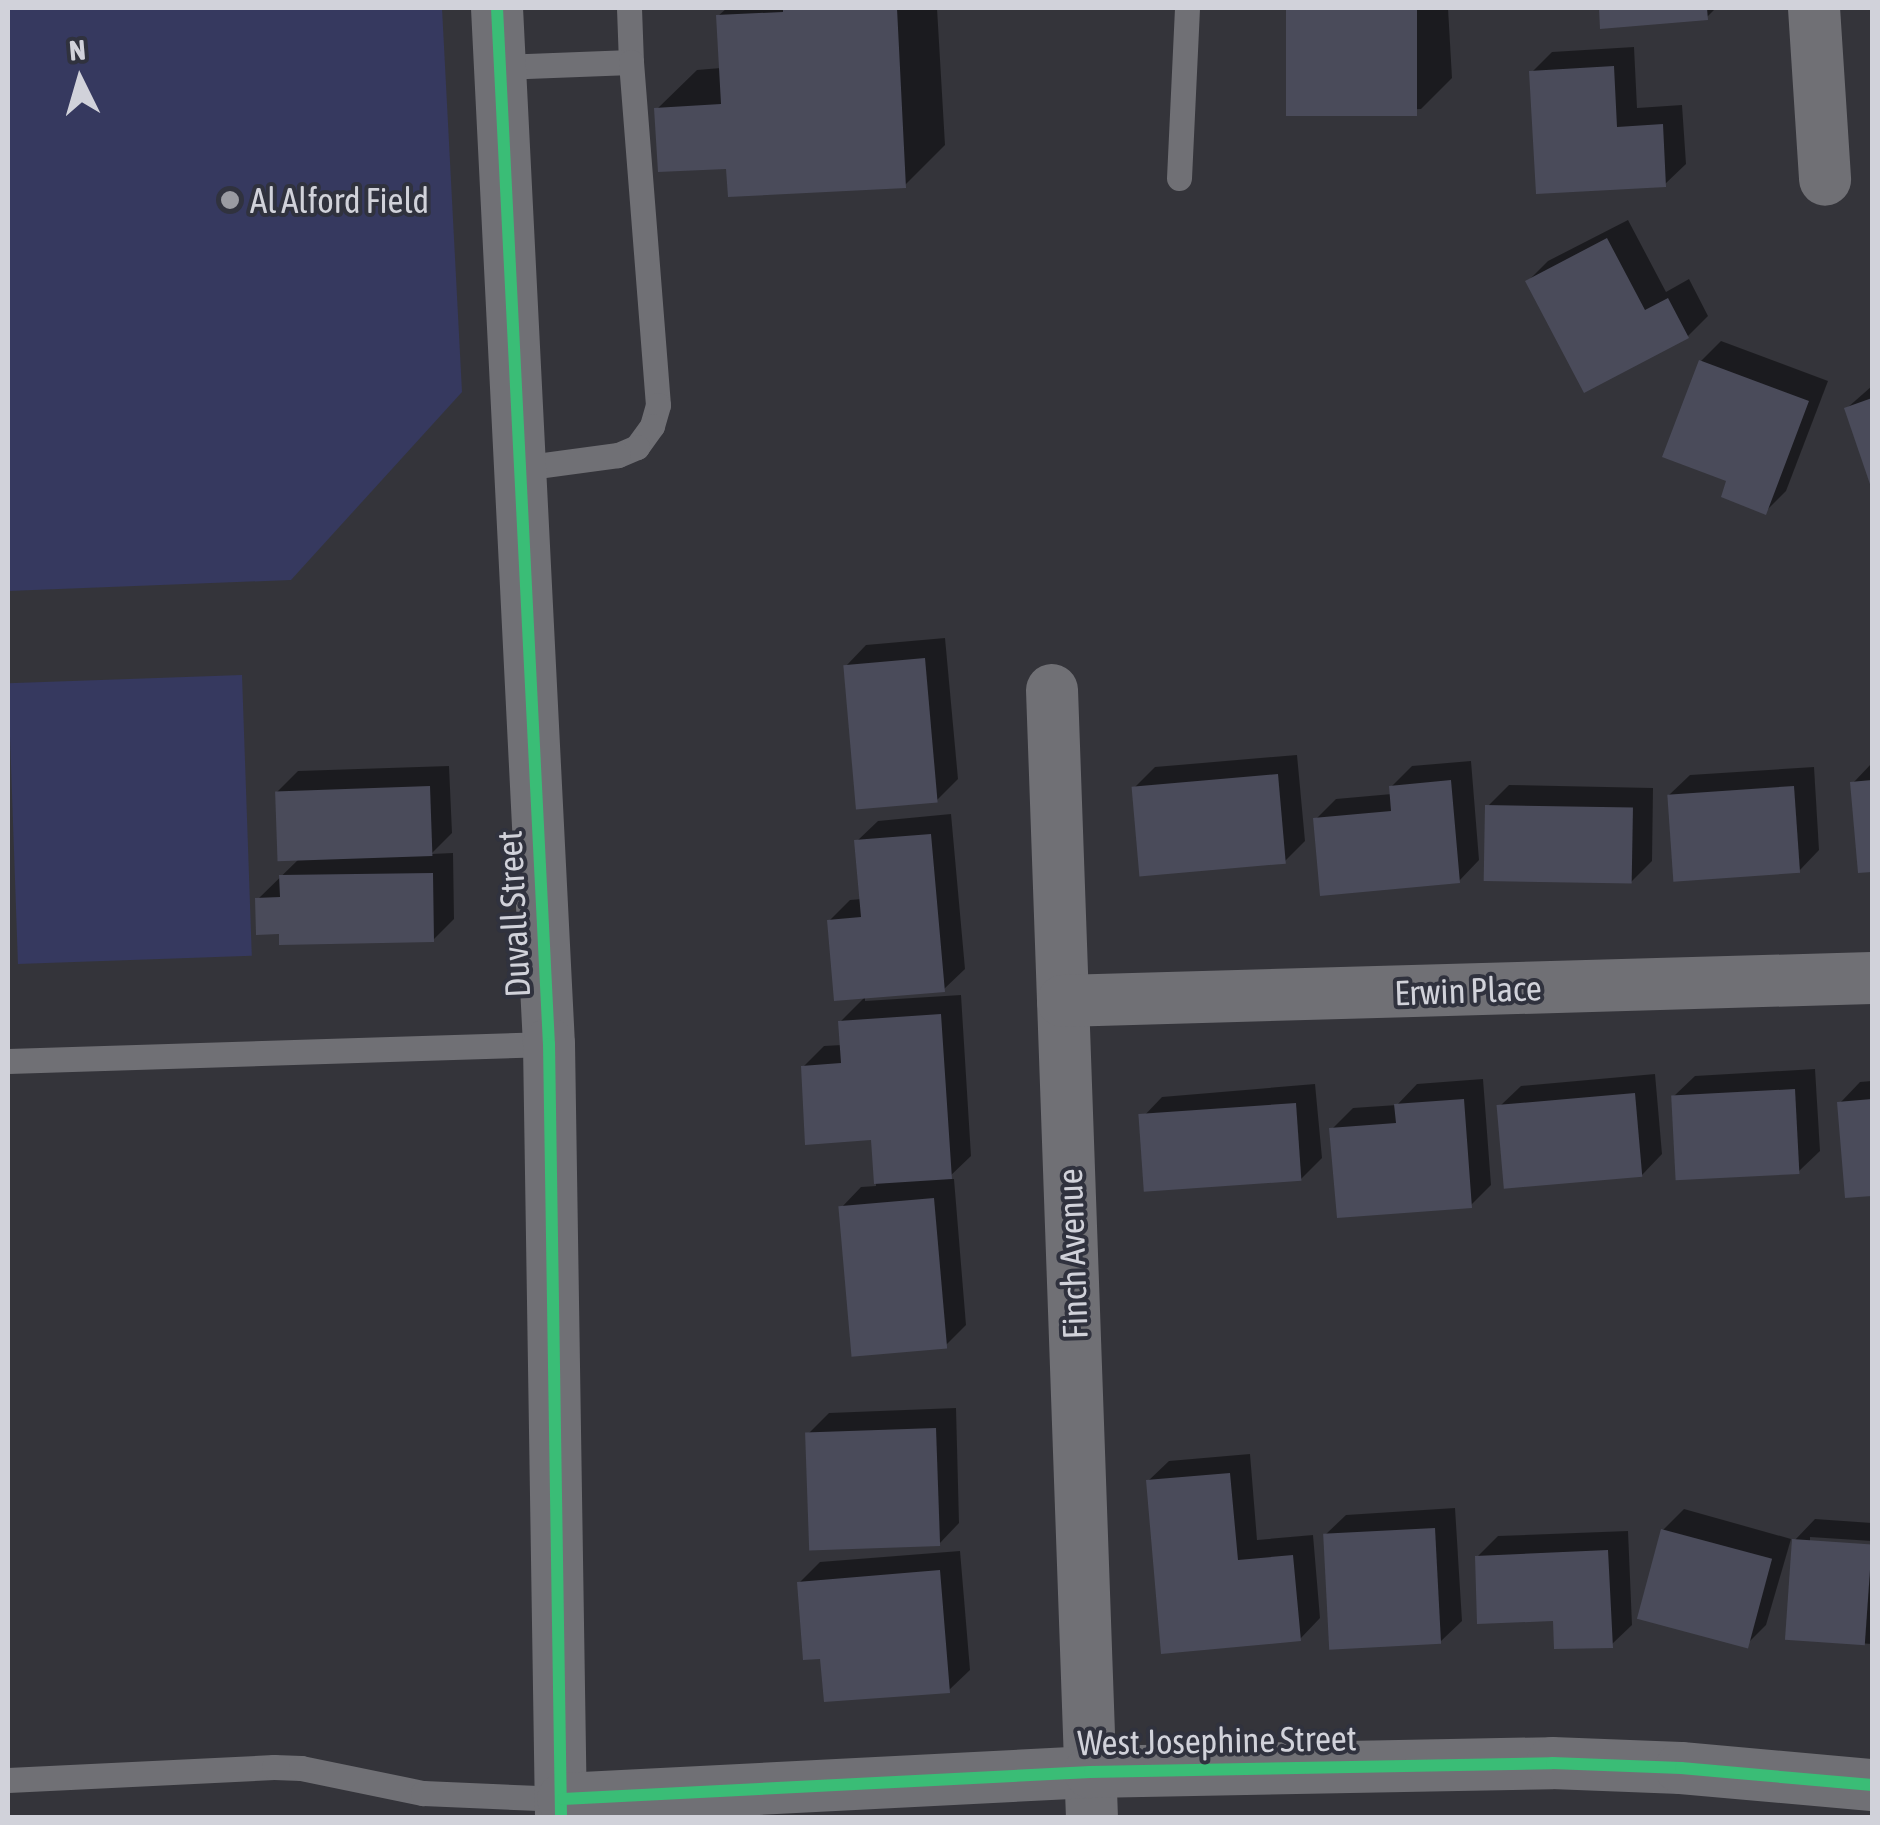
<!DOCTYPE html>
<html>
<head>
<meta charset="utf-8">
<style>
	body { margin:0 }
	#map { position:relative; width:1880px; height:1825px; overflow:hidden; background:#34343a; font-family:"Asap Condensed",sans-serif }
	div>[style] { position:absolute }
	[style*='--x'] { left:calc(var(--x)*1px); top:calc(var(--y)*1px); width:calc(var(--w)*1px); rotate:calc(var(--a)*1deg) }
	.green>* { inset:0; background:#36395f; transform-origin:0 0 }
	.shadow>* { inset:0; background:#0007 }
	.building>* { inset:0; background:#4a4b5a; transform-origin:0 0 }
	.lane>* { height:25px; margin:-12.5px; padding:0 12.5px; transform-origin:12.5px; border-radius:12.5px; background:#707075 }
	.street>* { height:52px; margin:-26px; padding:0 26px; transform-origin:26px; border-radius:26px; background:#707075 }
	.cycleway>* { height:12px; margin:-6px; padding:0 6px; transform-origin:6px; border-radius:6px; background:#3abd76 }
	.dots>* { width:28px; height:28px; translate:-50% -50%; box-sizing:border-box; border:5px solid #30323e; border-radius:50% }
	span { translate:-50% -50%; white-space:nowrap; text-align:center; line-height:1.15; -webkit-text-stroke:8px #30323e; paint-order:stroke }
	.poi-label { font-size:35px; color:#d1d2da }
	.left { translate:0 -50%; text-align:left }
	.street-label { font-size:35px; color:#d1d2da }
	.frame { position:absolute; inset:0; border:10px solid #d1d2da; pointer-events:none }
	.north { position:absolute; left:30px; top:30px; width:100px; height:100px; -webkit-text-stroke:8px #30323e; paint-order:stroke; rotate:355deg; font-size:28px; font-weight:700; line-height:40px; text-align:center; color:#d1d2da }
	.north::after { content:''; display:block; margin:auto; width:35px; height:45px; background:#d1d2da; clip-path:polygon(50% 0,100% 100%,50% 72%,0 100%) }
</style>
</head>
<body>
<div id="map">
	<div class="green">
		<i style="clip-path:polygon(8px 8px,442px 8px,462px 392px,291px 580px,8px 591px)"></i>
		<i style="left:242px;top:675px;width:281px;height:234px;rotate:88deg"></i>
	</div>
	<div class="shadow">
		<i style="clip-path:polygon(727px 8px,937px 8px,945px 145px,905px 185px,729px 166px,657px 109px,697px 70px,721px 68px,718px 16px)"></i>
		<i style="clip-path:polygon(1288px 8px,1448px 8px,1452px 78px,1421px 109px,1292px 114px)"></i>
		<i style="clip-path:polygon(1601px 8px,1716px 8px,1707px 17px,1603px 26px)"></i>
		<i style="clip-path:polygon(1634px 47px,1637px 108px,1682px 105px,1686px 164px,1665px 184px,1532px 72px,1552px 52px)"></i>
		<i style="clip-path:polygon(1628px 220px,1666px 292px,1689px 279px,1708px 316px,1688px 336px,1528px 281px,1548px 261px)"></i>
		<i style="clip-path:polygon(1721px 341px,1828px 381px,1786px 491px,1765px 512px,1730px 480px,1701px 361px)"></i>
		<i style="clip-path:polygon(1872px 386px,1872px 484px,1847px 408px)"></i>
		<i style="clip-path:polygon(945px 638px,958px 779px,937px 800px,846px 666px,866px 645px)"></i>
		<i style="clip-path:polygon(1297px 755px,1305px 841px,1284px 862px,1134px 788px,1155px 767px)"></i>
		<i style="clip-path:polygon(1471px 761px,1479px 860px,1459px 881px,1316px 819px,1336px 799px,1392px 794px,1391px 787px,1412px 766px)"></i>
		<i style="clip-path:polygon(1872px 763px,1872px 870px,1860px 871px,1853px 783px)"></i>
		<i style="clip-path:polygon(449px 766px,452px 833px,431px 854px,453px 853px,454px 919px,433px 940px,281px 932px,258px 899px,301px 857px,277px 792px,298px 771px)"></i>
		<i style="clip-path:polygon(1814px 767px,1819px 850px,1799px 871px,1669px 795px,1690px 775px)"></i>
		<i style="clip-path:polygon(1509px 785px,1653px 788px,1652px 861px,1631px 882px,1488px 806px)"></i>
		<i style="clip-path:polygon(951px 814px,965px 969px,944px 989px,829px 921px,850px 900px,862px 899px,857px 841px,878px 821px)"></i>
		<i style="clip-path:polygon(961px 995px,971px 1156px,947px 1179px,954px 1179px,966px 1325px,946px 1345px,841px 1208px,861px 1187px,876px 1186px,874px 1138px,803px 1067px,824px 1046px,842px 1045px,840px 1022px,865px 997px,865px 1001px)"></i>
		<i style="clip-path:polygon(1815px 1069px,1820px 1151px,1799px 1171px,1674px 1096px,1695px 1076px)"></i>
		<i style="clip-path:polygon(1655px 1074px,1662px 1154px,1642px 1175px,1500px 1106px,1521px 1086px)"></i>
		<i style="clip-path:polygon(1483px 1079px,1491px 1185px,1471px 1205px,1332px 1129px,1353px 1108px,1397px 1105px,1417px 1084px)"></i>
		<i style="clip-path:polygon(1872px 1081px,1872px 1193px,1848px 1195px,1840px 1103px,1860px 1082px)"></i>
		<i style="clip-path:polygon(1315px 1084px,1322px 1158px,1301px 1179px,1142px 1118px,1162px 1097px)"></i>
		<i style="clip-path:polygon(956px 1408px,959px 1523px,939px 1544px,808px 1434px,829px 1413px)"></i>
		<i style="clip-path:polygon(1250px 1454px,1257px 1540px,1313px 1535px,1320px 1618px,1300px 1639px,1148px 1481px,1169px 1461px)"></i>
		<i style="clip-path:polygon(1455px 1508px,1462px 1621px,1441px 1641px,1325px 1535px,1346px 1515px)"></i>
		<i style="clip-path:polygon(1684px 1509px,1791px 1539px,1766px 1625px,1745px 1646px,1663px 1530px)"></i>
		<i style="clip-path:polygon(1815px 1519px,1872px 1523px,1872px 1541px,1810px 1537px,1810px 1542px,1872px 1547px,1872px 1644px,1788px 1638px,1795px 1540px)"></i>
		<i style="clip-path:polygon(1628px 1531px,1632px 1625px,1611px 1645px,1555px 1619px,1477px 1557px,1498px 1536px)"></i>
		<i style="clip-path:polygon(960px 1551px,970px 1670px,949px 1690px,822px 1656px,799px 1583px,820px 1562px)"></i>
	</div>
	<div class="building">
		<i style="clip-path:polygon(783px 8px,897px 8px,906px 188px,728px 197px,726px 169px,658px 172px,654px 108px,721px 104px,716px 15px,783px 12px)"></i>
		<i style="left:1286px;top:8px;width:131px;height:108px"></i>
		<i style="clip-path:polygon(1599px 8px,1707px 8px,1708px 20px,1600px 29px)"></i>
		<i style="clip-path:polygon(1614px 66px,1617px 127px,1663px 124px,1666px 187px,1536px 194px,1529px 71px)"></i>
		<i style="clip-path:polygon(1607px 238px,1645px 310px,1668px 298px,1689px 338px,1584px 393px,1525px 281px)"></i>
		<i style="clip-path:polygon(1699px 360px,1809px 401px,1766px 515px,1721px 497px,1726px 481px,1662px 457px)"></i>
		<i style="clip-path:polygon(1872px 398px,1872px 490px,1844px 408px)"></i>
		<i style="left:925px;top:658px;width:145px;height:82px;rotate:85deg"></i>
		<i style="left:1278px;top:774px;width:90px;height:147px;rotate:85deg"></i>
		<i style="clip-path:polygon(1451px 780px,1460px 883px,1320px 896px,1313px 818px,1391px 811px,1389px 786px)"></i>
		<i style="clip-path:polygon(1872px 780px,1872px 872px,1858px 873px,1850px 782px)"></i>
		<i style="left:430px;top:786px;width:70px;height:155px;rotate:88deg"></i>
		<i style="left:1794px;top:786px;width:87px;height:127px;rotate:86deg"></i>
		<i style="left:1485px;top:805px;width:148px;height:76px;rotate:1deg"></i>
		<i style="clip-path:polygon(931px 834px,945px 992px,834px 1001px,827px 920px,861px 917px,854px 840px)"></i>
		<i style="clip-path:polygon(433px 873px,434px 942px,279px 945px,279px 934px,256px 935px,255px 898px,280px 897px,279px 875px)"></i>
		<i style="clip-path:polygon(941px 1014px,952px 1179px,874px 1184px,871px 1140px,805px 1145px,801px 1066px,841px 1063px,838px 1021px)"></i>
		<i style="left:1795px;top:1089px;width:85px;height:124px;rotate:87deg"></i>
		<i style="left:1635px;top:1093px;width:84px;height:139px;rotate:85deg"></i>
		<i style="clip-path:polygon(1464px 1099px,1472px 1208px,1337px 1218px,1329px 1128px,1396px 1123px,1394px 1104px)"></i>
		<i style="clip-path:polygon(1872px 1099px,1872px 1196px,1845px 1198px,1837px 1102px)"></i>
		<i style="left:1296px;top:1103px;width:78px;height:158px;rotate:86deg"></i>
		<i style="left:934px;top:1198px;width:151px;height:96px;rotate:85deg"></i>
		<i style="left:936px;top:1428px;width:118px;height:131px;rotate:88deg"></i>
		<i style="clip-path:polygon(1230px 1473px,1238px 1560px,1293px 1555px,1301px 1641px,1161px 1654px,1146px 1480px)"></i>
		<i style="left:1435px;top:1528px;width:116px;height:112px;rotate:87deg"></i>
		<i style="left:1661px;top:1529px;width:115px;height:93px;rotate:15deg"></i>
		<i style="left:1792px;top:1539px;width:80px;height:101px;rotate:4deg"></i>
		<i style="clip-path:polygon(1608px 1550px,1613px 1648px,1554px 1649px,1553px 1621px,1477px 1624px,1475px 1556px)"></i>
		<i style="clip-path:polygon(940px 1570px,950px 1693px,824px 1702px,820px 1659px,803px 1660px,797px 1582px)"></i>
	</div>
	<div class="lane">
		<i style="--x:629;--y:8;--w:54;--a:87.9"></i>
		<i style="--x:499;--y:67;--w:132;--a:-2.2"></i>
		<i style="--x:631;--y:62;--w:344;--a:85.5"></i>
		<i style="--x:658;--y:405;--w:22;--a:106"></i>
		<i style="--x:652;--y:426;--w:26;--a:126"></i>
		<i style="--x:637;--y:447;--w:21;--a:157"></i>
		<i style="--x:618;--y:455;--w:97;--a:172.3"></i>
		<i style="--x:1179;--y:178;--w:170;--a:-87.3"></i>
		<i style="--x:8;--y:1061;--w:541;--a:-1.8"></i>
		<i style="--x:8;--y:1780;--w:266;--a:-2.8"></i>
		<i style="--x:274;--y:1767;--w:27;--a:2"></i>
		<i style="--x:301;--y:1768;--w:125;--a:11.6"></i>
		<i style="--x:423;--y:1793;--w:140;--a:2.5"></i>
	</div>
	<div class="street">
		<i style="--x:497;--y:8;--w:1037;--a:87.13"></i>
		<i style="--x:549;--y:1044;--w:774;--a:89.11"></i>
		<i style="--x:1814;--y:8;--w:172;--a:86.3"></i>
		<i style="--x:1052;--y:690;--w:1129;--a:87.97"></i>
		<i style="--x:1063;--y:1001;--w:809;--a:-1.63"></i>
		<i style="--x:563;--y:1799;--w:528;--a:-2.93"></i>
		<i style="--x:1090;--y:1772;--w:462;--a:-1.1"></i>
		<i style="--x:1552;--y:1763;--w:129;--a:2.2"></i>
		<i style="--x:1681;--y:1768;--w:192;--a:5.1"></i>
	</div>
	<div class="cycleway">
		<i style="--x:497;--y:8;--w:1037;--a:87.13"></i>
		<i style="--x:549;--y:1044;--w:774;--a:89.11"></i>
		<i style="--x:563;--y:1799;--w:528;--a:-2.93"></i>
		<i style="--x:1090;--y:1772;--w:462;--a:-1.1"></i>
		<i style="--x:1552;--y:1763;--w:129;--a:2.2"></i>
		<i style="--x:1681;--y:1768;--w:192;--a:5.1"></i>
	</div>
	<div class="dots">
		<i style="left:230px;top:200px;background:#9a9ba2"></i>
	</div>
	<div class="poi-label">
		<span class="left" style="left:250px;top:200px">Al Alford Field</span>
	</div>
	<div class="street-label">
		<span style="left:513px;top:914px;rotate:-93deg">Duvall Street</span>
		<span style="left:1468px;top:990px;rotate:-2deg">Erwin Place</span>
		<span style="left:1072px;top:1254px;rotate:-92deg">Finch Avenue</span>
		<span style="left:1217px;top:1740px;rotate:-1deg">West Josephine Street</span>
	</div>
	<div class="frame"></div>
	<div class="north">N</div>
</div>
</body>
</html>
